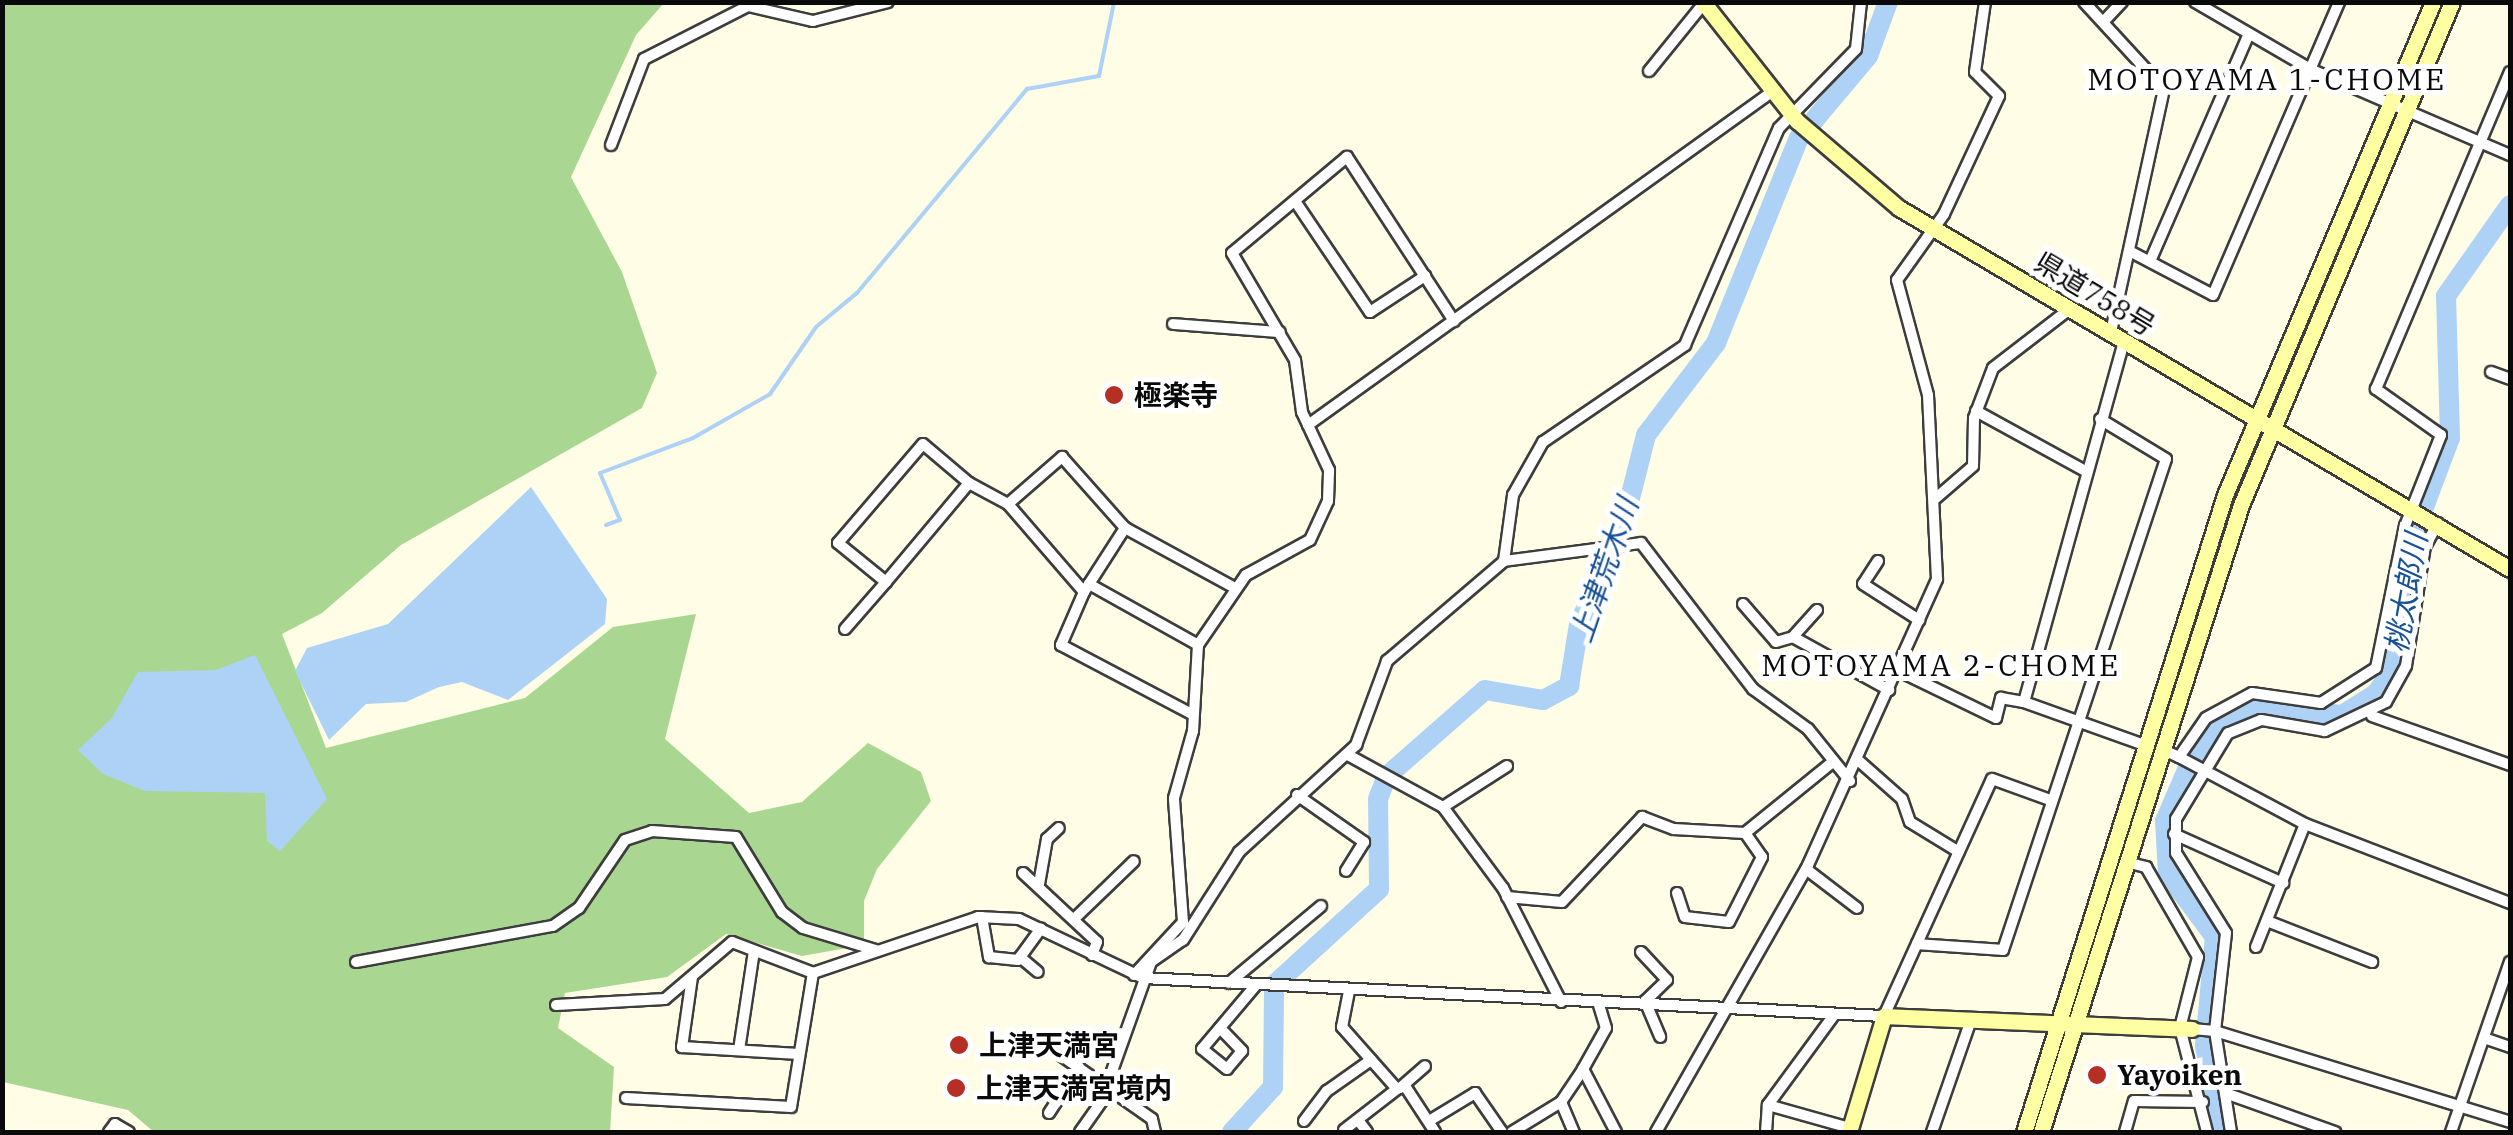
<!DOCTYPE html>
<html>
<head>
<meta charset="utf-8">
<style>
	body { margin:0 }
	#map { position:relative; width:2513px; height:1135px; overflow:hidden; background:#fffde6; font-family:"IBM Plex Serif","Noto Sans JP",serif }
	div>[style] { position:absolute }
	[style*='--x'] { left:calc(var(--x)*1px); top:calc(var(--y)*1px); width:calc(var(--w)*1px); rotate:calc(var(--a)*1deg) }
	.forest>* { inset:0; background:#a9d792 }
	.water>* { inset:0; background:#add2f5 }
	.stream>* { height:4px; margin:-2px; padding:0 2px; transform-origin:2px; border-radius:2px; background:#add2f5 }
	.river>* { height:20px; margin:-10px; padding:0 10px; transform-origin:10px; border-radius:10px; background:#add2f5 }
	.roads { filter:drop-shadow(2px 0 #3d3d3d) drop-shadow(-2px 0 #3d3d3d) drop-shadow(0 2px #3d3d3d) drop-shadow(0 -2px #3d3d3d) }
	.street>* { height:10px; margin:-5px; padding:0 5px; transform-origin:5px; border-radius:5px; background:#fff }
	.secondary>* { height:15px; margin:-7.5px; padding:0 7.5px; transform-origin:7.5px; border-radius:7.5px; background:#fefea2 }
	.dots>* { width:28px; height:28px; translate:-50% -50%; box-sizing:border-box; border:5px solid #fff; border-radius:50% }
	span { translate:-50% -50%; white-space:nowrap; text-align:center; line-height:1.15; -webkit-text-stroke:10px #fff; paint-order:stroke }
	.street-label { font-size:28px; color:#0a0a0a }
	.poi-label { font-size:28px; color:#0a0a0a; font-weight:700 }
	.left { translate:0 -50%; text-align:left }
	.neighbourhood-label { font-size:30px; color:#0a0a0a; letter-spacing:2.5px }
	.water-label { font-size:30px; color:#175197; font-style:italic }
	.frame { position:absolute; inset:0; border:5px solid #0a0a0a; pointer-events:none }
</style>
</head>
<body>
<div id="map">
	<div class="forest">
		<i style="clip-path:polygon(3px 3px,664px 3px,636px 35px,571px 177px,622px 272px,657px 373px,642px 408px,401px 545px,322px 613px,282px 634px,326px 748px,525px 698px,613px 627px,696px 614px,665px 739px,749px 813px,802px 802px,868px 743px,921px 772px,931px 801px,877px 869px,864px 901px,864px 945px,802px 956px,726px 934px,667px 977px,565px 993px,558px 1028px,614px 1067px,610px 1132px,154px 1132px,128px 1110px,3px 1082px)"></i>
	</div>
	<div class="water">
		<i style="clip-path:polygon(531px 487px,607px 599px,605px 624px,508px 700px,462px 682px,439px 687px,406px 702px,366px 704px,329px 740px,295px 671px,307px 648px,388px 624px)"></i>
		<i style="clip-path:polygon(255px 655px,327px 799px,280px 851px,267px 841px,265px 793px,145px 791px,103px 774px,78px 750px,112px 718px,138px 672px,216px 670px)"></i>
	</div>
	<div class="stream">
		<i style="--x:1203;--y:2;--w:58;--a:0"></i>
		<i style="--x:606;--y:525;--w:15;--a:-20"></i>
		<i style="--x:620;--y:520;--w:51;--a:-113.1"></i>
		<i style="--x:600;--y:473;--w:99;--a:-20.6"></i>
		<i style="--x:693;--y:438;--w:89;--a:-29.7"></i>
		<i style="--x:770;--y:394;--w:81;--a:-55.5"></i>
		<i style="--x:816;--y:327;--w:53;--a:-39.7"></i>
		<i style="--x:857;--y:293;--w:266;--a:-50.2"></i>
		<i style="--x:1027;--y:89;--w:73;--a:-10.2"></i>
		<i style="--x:1099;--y:76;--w:76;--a:-78.5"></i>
	</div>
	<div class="river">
		<i style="--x:1232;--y:1132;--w:61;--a:-47.7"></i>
		<i style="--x:1273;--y:1087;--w:102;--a:-89.4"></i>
		<i style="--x:1274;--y:985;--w:142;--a:-42.4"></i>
		<i style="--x:1379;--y:889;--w:90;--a:-90.6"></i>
		<i style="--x:1378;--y:799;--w:25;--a:-69"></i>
		<i style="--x:1387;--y:776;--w:130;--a:-41.3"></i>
		<i style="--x:1485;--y:690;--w:59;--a:9.8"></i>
		<i style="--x:1543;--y:700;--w:30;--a:-28"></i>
		<i style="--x:1569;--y:686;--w:63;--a:-80.8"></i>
		<i style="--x:1579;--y:624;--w:107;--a:-65.8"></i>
		<i style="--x:1623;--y:526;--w:94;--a:-75.8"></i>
		<i style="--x:1646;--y:435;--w:116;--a:-52.7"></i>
		<i style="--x:1716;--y:343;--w:221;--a:-68"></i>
		<i style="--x:1799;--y:138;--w:107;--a:-49.9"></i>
		<i style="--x:1868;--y:56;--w:58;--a:-69.7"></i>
		<i style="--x:2220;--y:1132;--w:87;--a:-99.9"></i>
		<i style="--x:2205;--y:1046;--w:109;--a:-84.8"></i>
		<i style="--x:2215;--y:937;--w:79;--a:-126.7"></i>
		<i style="--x:2168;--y:874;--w:53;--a:-93.2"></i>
		<i style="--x:2165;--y:821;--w:73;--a:-66.6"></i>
		<i style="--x:2194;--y:754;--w:48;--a:-48.4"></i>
		<i style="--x:2226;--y:718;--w:41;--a:-15.4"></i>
		<i style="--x:2266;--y:707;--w:76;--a:6"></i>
		<i style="--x:2342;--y:715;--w:40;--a:-32"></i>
		<i style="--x:2376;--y:694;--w:30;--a:-56"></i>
		<i style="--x:2393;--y:669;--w:140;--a:-80.9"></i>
		<i style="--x:2415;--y:531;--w:99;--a:-69.4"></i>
		<i style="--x:2450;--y:438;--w:142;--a:-91.6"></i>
		<i style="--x:2446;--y:296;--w:111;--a:-54.9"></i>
	</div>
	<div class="roads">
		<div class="street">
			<i style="--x:2084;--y:2;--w:118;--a:47.4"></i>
			<i style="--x:2164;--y:89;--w:249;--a:102.3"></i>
			<i style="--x:2195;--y:2;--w:133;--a:30.2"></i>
			<i style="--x:2310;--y:69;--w:218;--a:23.3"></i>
			<i style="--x:2105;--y:20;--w:25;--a:-47"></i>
			<i style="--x:1649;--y:71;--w:87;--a:-51"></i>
			<i style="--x:611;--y:145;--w:92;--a:-69"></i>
			<i style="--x:644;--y:59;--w:117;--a:-27"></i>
			<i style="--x:748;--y:6;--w:67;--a:13"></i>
			<i style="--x:813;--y:21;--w:77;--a:-14.2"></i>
			<i style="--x:1295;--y:201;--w:134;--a:56"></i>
			<i style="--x:1370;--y:312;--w:66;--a:-33.2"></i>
			<i style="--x:2133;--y:253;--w:90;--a:27.7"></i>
			<i style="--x:2213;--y:295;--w:319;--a:-66.7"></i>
			<i style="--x:2151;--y:259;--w:241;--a:-66.5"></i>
			<i style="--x:1173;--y:324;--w:107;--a:4.3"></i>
			<i style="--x:2491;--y:372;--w:20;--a:20"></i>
			<i style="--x:1976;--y:411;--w:124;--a:28.8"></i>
			<i style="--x:1308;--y:425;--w:573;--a:-35.69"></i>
			<i style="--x:923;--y:444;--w:60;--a:40.3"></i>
			<i style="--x:969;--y:483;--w:129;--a:130"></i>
			<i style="--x:886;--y:582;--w:62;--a:-140.9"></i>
			<i style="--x:838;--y:543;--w:130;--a:-49.4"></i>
			<i style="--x:969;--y:483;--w:44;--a:28.3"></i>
			<i style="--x:1008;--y:504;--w:116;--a:49.2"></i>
			<i style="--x:1084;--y:592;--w:58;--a:113.5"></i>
			<i style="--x:1061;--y:645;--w:146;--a:27.8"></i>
			<i style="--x:1936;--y:498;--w:49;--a:-40.9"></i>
			<i style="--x:1973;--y:466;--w:48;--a:-88.8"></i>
			<i style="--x:1974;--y:418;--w:53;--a:-69.2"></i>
			<i style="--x:1993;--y:368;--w:98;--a:-37.6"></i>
			<i style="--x:1008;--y:504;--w:72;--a:-41"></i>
			<i style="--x:1062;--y:457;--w:95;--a:48.4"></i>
			<i style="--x:1125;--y:528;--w:125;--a:28.6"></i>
			<i style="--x:2438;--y:523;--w:26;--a:119"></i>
			<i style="--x:2425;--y:546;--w:121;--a:99"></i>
			<i style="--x:2406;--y:666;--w:41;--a:119.1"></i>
			<i style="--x:2386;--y:702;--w:68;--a:154.6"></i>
			<i style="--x:2325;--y:731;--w:65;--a:-170.2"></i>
			<i style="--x:2261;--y:720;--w:35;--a:158"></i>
			<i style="--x:2228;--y:733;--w:100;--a:121.2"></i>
			<i style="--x:2176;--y:819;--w:34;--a:90"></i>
			<i style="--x:2176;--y:853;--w:94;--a:58"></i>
			<i style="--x:2226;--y:933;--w:99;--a:96.4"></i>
			<i style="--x:2215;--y:1031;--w:309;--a:17.1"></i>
			<i style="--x:1504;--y:561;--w:67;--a:-82.2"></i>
			<i style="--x:1513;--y:495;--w:61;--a:-60.5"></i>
			<i style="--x:1543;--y:442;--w:172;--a:-34.3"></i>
			<i style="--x:1685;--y:345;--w:236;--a:-66.6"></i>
			<i style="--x:1779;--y:128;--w:110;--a:-45.7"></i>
			<i style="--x:1856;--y:49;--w:47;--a:-83.9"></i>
			<i style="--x:1878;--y:561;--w:27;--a:123"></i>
			<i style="--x:1863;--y:584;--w:67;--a:32.7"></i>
			<i style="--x:1089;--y:584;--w:67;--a:-57.3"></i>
			<i style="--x:1084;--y:592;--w:9;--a:-58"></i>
			<i style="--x:1089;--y:584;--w:125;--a:29.2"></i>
			<i style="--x:1743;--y:604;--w:50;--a:49"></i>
			<i style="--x:1776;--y:642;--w:18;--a:-16"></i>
			<i style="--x:1817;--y:610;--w:36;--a:132"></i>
			<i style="--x:1793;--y:637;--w:110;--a:28.9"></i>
			<i style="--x:845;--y:629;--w:62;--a:-48.9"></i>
			<i style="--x:1897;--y:670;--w:110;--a:25.9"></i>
			<i style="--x:1996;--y:718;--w:21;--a:-76"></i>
			<i style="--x:2001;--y:698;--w:23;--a:10"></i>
			<i style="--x:2024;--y:702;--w:127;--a:19.7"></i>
			<i style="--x:2024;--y:702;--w:375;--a:-74.5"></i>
			<i style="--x:2372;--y:716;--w:146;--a:19.5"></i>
			<i style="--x:2161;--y:749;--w:20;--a:24"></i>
			<i style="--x:2179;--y:757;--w:47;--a:-55.3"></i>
			<i style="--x:2206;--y:718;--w:52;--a:-28.5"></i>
			<i style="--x:2252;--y:693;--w:70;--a:8.2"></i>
			<i style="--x:2321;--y:703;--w:65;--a:-32.5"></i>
			<i style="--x:2376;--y:668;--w:145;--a:-78.5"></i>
			<i style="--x:2405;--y:526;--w:98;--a:-68.4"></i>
			<i style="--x:2441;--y:435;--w:80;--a:-144.7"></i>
			<i style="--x:2376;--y:389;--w:344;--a:-67.1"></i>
			<i style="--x:1348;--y:755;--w:108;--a:28.7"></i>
			<i style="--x:1443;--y:807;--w:101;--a:53.5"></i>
			<i style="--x:1503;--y:888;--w:128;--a:63"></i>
			<i style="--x:2179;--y:757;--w:143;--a:28"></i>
			<i style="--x:2305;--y:824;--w:220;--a:21.1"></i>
			<i style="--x:1859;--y:761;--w:57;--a:41.5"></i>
			<i style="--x:1902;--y:799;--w:24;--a:71"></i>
			<i style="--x:1910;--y:822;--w:57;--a:31.5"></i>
			<i style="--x:1297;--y:795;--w:82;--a:35"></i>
			<i style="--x:1364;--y:842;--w:34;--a:122"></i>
			<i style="--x:1443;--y:807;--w:76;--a:-32.6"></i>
			<i style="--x:2174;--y:834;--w:120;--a:24.2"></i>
			<i style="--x:2126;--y:862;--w:21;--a:14"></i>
			<i style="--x:2146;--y:867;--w:104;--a:60"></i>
			<i style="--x:2198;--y:957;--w:73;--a:104.2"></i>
			<i style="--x:2180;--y:1028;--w:107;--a:75.4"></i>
			<i style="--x:1806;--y:869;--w:64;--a:37.4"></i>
			<i style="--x:1023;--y:873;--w:101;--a:43"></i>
			<i style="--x:1097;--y:942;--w:14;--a:111"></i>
			<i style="--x:1039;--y:884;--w:46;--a:-79.9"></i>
			<i style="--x:1047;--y:839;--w:16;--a:-43"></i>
			<i style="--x:1677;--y:893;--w:25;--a:72"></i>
			<i style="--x:1685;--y:917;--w:44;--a:6.5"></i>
			<i style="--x:1729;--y:922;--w:73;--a:-63.1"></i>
			<i style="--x:1762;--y:857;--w:29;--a:-125"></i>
			<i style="--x:1507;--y:897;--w:55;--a:5.2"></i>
			<i style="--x:1562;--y:902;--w:117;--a:-46.7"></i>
			<i style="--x:1642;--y:817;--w:34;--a:21"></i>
			<i style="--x:1674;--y:829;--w:71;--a:3.2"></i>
			<i style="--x:1745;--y:833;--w:114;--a:-39"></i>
			<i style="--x:982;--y:917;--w:41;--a:80.1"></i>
			<i style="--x:989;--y:957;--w:29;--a:6"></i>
			<i style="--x:1018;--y:960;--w:39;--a:-54"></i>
			<i style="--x:1074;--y:919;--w:83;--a:-44"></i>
			<i style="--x:2267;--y:921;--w:113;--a:21.3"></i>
			<i style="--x:1917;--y:944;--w:86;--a:4"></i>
			<i style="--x:2003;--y:950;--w:517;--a:-71.64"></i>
			<i style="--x:2166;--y:459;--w:77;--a:-148.8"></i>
			<i style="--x:2256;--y:947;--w:132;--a:-68.3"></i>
			<i style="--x:1641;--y:952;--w:38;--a:47"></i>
			<i style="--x:1667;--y:980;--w:30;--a:136"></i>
			<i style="--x:1645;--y:1001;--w:39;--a:67"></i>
			<i style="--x:1020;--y:957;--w:23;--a:40"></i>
			<i style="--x:356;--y:962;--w:200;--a:-10.4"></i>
			<i style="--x:553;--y:926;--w:32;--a:-35"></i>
			<i style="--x:579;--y:908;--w:82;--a:-55.9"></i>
			<i style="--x:625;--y:840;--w:28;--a:-18"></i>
			<i style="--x:652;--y:831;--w:84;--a:4.1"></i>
			<i style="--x:736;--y:837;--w:88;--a:58.5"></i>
			<i style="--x:782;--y:912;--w:26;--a:37"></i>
			<i style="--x:803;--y:928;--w:76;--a:16.8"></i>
			<i style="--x:1134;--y:975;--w:72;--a:-47.2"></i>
			<i style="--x:1183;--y:922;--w:124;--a:-94.2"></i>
			<i style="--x:1174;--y:798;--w:70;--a:-74.2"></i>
			<i style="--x:1193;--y:731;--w:86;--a:-86.7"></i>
			<i style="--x:1198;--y:645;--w:85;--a:-55.6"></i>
			<i style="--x:1246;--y:575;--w:73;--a:-28.7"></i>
			<i style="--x:1310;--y:540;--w:43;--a:-65.2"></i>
			<i style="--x:1328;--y:501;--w:31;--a:-88"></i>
			<i style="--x:1329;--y:470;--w:64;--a:-115"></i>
			<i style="--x:1302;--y:412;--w:52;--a:-97.7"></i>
			<i style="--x:1295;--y:360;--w:124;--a:-120.5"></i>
			<i style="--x:1232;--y:253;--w:150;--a:-39.9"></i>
			<i style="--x:1347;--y:157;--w:196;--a:56.9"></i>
			<i style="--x:692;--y:977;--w:71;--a:98.1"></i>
			<i style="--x:682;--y:1047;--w:117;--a:3.4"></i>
			<i style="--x:1229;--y:983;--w:120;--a:-39.9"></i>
			<i style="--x:556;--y:1005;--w:109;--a:-3.2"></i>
			<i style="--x:665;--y:999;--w:88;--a:-40.4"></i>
			<i style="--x:732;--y:942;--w:87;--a:20.9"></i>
			<i style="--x:813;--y:973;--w:174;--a:-18.7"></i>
			<i style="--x:978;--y:917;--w:41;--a:2.8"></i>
			<i style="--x:1019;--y:919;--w:137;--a:25.4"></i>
			<i style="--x:1143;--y:978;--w:742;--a:2.94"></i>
			<i style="--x:1884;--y:1016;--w:260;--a:-65.5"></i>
			<i style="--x:1992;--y:779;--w:62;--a:19.9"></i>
			<i style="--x:1834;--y:1015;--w:112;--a:126.3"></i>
			<i style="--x:1768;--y:1105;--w:85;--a:15.7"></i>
			<i style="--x:1220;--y:1028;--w:32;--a:46"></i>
			<i style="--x:1242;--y:1051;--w:23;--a:130"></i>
			<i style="--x:1227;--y:1069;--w:32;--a:-141"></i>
			<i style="--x:1202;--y:1049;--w:84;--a:-49.8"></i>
			<i style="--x:2192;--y:1029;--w:23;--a:5"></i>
			<i style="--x:2215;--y:1031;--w:102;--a:81"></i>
			<i style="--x:2484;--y:1038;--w:28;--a:19"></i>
			<i style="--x:739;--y:1050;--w:100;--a:-81.4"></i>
			<i style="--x:1056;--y:1052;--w:117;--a:34.9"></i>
			<i style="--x:1152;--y:1119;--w:13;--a:77"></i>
			<i style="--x:1583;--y:1069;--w:71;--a:62.4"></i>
			<i style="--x:1107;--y:1085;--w:131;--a:-70.3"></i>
			<i style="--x:1151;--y:962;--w:39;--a:-35"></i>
			<i style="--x:1183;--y:940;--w:104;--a:-57.5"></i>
			<i style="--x:1239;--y:852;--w:159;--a:-42.4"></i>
			<i style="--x:1356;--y:745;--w:90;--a:-69.7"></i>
			<i style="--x:1387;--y:661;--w:154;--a:-40.5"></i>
			<i style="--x:1504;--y:561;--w:138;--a:-7.5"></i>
			<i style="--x:1641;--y:543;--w:184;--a:52.5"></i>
			<i style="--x:1753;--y:689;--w:68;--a:36"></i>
			<i style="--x:1808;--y:729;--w:67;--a:51.1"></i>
			<i style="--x:1405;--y:1086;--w:55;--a:56.9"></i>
			<i style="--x:1400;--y:1088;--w:33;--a:-41"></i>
			<i style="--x:2228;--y:1094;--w:114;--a:19.6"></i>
			<i style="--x:626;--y:1098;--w:165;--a:3.1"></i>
			<i style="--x:791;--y:1107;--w:136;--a:-80.7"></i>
			<i style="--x:1561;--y:1102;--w:33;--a:67"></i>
			<i style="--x:1049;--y:1113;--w:55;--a:-56.9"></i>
			<i style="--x:1358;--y:1120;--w:15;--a:53"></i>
			<i style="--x:1304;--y:1121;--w:38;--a:-53"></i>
			<i style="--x:1327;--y:1091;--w:54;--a:-35.2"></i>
			<i style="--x:1429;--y:1121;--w:54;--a:-31.3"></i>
			<i style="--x:1475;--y:1093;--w:47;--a:55.3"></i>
			<i style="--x:1344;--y:1130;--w:67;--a:-37.7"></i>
			<i style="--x:1397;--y:1089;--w:83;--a:-131.6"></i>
			<i style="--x:1342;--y:1027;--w:38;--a:-79"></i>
			<i style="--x:109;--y:1132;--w:10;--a:-53"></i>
			<i style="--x:115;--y:1124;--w:16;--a:30"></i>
			<i style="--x:1080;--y:1132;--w:54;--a:-54.8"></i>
			<i style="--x:1512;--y:1132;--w:57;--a:-31.5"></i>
			<i style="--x:1561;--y:1102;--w:40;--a:-56"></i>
			<i style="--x:1583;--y:1069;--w:47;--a:-60.7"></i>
			<i style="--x:1606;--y:1028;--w:27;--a:-107"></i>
			<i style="--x:1656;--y:1132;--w:307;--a:-60.3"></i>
			<i style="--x:1808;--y:865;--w:314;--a:-65.7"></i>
			<i style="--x:1937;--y:579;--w:184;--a:-92.8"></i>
			<i style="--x:1928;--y:395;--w:119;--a:-105.1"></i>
			<i style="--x:1897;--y:280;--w:81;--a:-54.5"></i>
			<i style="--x:1944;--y:214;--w:130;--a:-65"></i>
			<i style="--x:1999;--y:96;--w:34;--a:-135"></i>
			<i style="--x:1975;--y:72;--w:71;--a:-81.9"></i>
			<i style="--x:1766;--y:1132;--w:27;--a:-86"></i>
			<i style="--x:1932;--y:1132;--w:115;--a:-70.8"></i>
			<i style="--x:2125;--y:1132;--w:32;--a:-74"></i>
			<i style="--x:2134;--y:1101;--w:69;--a:0.8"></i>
			<i style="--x:2451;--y:1132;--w:180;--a:-70.9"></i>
		</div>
		<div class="secondary">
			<i style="--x:1703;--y:2;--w:152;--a:51.7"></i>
			<i style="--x:1797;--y:121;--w:134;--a:40.5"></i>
			<i style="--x:1899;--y:208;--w:710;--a:30.58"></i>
			<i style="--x:1849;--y:1132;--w:121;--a:-73.2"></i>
			<i style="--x:1884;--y:1016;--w:308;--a:2.4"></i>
			<i style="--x:2024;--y:1132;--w:668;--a:-72.49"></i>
			<i style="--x:2225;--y:495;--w:535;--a:-67.12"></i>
			<i style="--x:2041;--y:1132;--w:658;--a:-72.31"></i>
			<i style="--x:2241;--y:505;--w:545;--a:-67.24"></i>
		</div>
	</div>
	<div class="dots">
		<i style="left:1114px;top:395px;background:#b62f25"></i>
		<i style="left:959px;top:1045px;background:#b62f25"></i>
		<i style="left:2097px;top:1075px;background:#b62f25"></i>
		<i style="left:956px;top:1088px;background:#b62f25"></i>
	</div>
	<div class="street-label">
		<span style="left:2095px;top:294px;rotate:31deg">県道758号</span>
	</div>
	<div class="poi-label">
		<span class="left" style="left:1134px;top:395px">極楽寺</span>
		<span class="left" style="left:979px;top:1045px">上津天満宮</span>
		<span class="left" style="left:2117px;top:1075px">Yayoiken</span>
		<span class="left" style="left:976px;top:1088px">上津天満宮境内</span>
	</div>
	<div class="neighbourhood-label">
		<span style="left:2267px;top:79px">MOTOYAMA 1-CHOME</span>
		<span style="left:1941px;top:665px">MOTOYAMA 2-CHOME</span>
	</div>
	<div class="water-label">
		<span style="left:1604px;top:570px;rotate:-71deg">上津荒木川</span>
		<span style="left:2406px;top:593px;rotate:-80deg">桃太郎川</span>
	</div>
	<div class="frame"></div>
</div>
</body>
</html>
